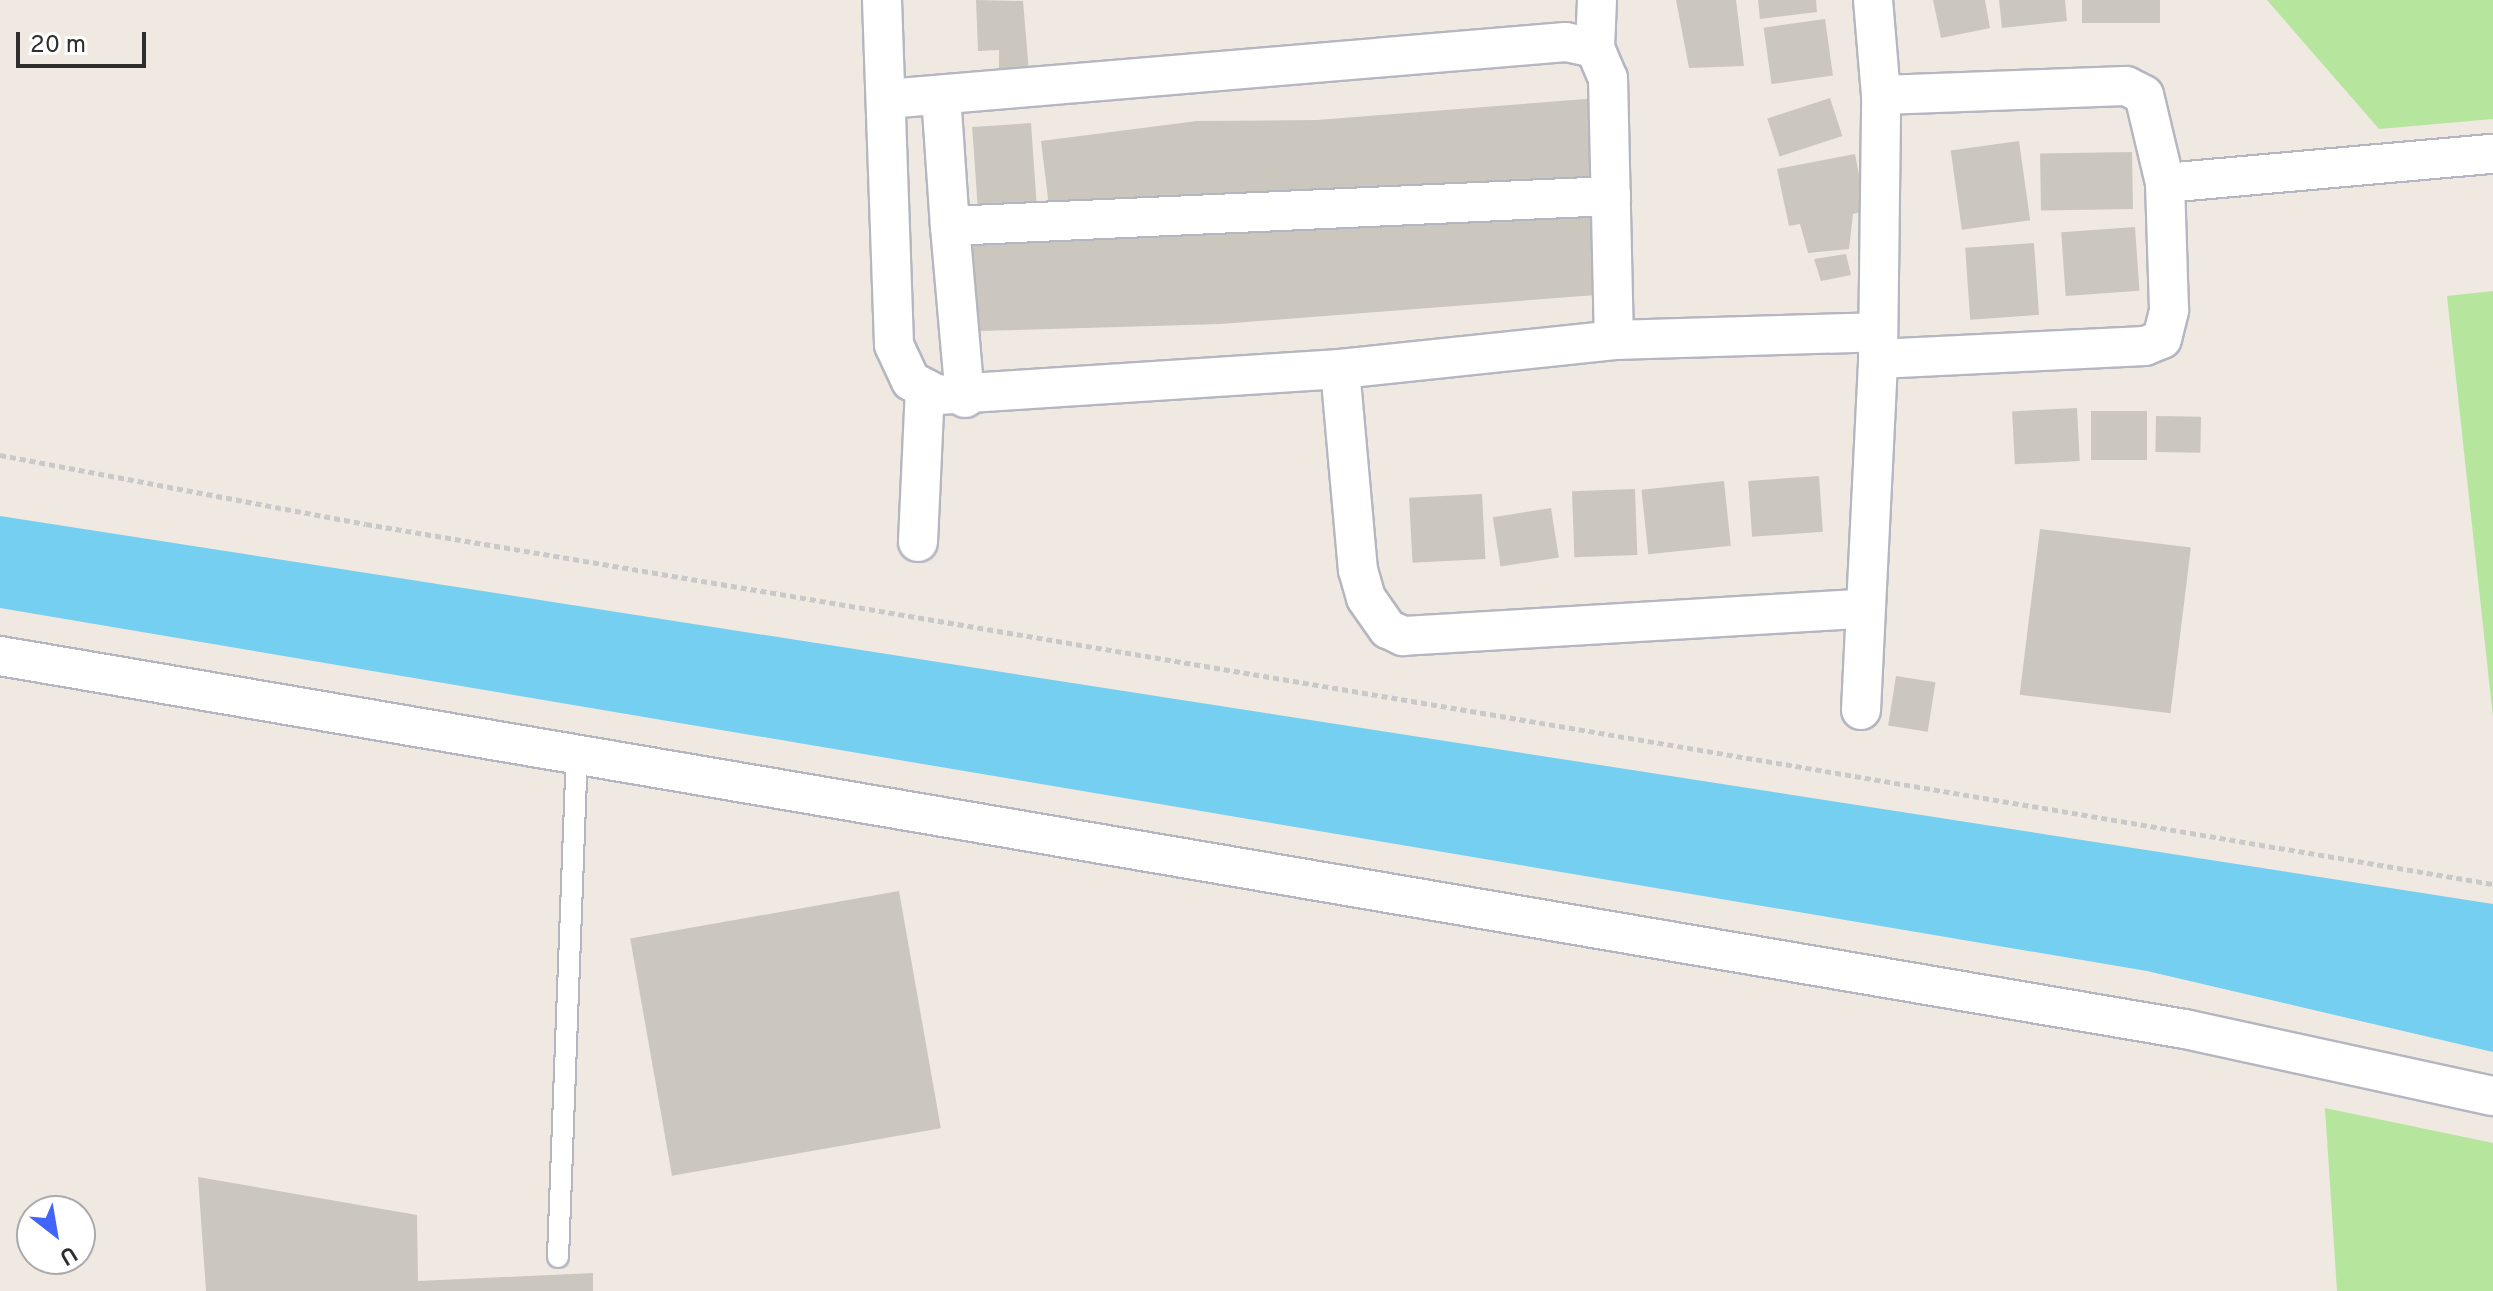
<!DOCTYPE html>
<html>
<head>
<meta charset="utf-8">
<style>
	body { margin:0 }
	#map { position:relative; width:2493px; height:1291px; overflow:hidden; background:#efe9e1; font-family:Overpass,sans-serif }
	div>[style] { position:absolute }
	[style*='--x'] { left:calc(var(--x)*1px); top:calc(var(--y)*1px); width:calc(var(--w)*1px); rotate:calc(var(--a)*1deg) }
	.green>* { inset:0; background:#b6e59e }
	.water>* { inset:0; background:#75cff0 }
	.building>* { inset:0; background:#cbc7bf; transform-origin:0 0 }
	.path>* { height:5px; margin-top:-2.5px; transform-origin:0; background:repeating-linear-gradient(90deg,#c9c9c9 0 6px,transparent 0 10px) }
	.roads { filter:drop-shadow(2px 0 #b4b7c1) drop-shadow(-2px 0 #b4b7c1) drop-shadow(0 2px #b4b7c1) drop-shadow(0 -2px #b4b7c1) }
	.lane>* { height:20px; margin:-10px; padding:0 10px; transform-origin:10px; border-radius:10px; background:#fff }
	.street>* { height:38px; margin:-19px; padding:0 19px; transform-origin:19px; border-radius:19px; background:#fff }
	span { translate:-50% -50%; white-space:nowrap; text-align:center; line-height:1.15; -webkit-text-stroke:7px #fff; paint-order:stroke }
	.north { position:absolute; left:16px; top:1195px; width:80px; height:80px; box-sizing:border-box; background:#fff; border:2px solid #ababab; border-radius:50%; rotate:149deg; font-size:22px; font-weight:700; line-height:32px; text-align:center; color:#2e2e2e }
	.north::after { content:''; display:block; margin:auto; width:28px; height:36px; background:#4264fb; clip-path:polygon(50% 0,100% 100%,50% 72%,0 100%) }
	.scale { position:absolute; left:16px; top:32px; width:130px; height:36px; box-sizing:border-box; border:4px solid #2e2e2e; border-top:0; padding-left:10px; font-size:24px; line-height:28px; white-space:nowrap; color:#2e2e2e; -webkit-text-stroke:6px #fff; paint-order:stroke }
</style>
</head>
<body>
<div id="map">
	<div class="green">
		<i style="clip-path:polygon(2267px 0,2493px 0,2493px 119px,2379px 129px)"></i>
		<i style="clip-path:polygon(2493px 291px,2493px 717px,2447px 296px)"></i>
		<i style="clip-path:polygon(2325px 1108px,2493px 1143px,2493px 1291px,2337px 1291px)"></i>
	</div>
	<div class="water">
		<i style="clip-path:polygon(0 516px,2493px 904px,2493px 1052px,2147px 971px,0 608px)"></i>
	</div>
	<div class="building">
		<i style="clip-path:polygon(976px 0,1023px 1px,1029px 72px,999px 70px,999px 50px,978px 51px)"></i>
		<i style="clip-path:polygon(1676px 0,1736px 0,1744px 66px,1689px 68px)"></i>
		<i style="clip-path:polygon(1758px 0,1816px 0,1817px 12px,1760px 19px)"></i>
		<i style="clip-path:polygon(1933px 0,1985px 0,1990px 28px,1941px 38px)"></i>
		<i style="clip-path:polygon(1999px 0,2065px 0,2067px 21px,2002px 28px)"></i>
		<i style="left:2082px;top:0;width:78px;height:23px"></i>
		<i style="left:1825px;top:19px;width:57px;height:62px;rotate:82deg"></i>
		<i style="clip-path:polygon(1599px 98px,1599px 189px,1050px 215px,1041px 141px,1197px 121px,1317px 120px)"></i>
		<i style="left:1830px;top:98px;width:40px;height:66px;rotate:72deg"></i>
		<i style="left:1031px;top:123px;width:93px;height:59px;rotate:86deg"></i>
		<i style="left:2019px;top:141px;width:80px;height:69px;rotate:82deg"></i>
		<i style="left:2132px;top:152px;width:57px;height:92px;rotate:89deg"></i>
		<i style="clip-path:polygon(1855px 154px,1866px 211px,1853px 214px,1849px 249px,1808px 253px,1800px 224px,1789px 226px,1777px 169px)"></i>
		<i style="clip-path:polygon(1604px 213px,1609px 294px,1221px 324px,980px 331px,971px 243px)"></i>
		<i style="left:2135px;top:227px;width:64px;height:74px;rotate:86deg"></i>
		<i style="left:2034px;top:243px;width:72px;height:69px;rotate:86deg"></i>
		<i style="clip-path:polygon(1846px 254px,1851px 275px,1821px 281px,1814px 259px)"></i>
		<i style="left:2077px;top:408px;width:53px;height:65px;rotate:87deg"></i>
		<i style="left:2147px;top:411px;width:49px;height:56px;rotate:90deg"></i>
		<i style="left:2156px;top:416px;width:45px;height:36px;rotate:1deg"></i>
		<i style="left:1819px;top:476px;width:56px;height:71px;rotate:86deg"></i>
		<i style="left:1724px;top:481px;width:65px;height:83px;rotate:84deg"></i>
		<i style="left:1635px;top:489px;width:66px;height:63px;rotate:88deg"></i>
		<i style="left:1482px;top:494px;width:65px;height:73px;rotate:87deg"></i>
		<i style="left:1551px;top:508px;width:50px;height:59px;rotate:81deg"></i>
		<i style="left:2040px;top:529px;width:152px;height:167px;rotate:7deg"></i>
		<i style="left:1896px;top:676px;width:40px;height:50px;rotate:9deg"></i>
		<i style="left:899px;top:891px;width:241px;height:273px;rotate:80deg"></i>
		<i style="clip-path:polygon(198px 1177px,417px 1215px,418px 1281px,593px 1273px,593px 1291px,206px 1291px)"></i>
	</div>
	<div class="path">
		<i style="--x:0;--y:455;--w:372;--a:10.7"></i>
		<i style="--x:366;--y:524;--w:2157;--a:9.61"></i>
	</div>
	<div class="roads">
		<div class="lane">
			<i style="--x:558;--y:1257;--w:507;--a:-87.85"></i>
		</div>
		<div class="street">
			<i style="--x:882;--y:0;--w:345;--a:88"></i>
			<i style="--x:894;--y:345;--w:40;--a:65"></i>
			<i style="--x:911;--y:381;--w:30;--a:27"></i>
			<i style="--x:938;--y:395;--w:403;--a:-3.7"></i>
			<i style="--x:1340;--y:369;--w:276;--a:-6"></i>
			<i style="--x:1614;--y:340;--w:264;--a:-1.7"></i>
			<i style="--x:1597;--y:0;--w:48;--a:92.4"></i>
			<i style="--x:1595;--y:48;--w:33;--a:67"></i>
			<i style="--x:1608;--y:78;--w:262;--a:88.7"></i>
			<i style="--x:941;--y:95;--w:131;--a:86.1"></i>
			<i style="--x:887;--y:99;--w:681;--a:-4.8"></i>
			<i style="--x:1566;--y:42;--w:30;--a:12"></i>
			<i style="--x:2165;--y:183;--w:329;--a:-5.1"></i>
			<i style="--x:1878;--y:359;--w:267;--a:-2.8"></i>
			<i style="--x:2145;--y:346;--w:18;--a:-22"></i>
			<i style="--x:2162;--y:339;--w:30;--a:-76"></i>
			<i style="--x:2169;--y:310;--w:127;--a:-91.8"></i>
			<i style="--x:2165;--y:183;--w:90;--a:-103.4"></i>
			<i style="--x:2144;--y:95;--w:20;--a:-153"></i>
			<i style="--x:2126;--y:86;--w:245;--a:177.9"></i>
			<i style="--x:1340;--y:369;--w:202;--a:84.9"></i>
			<i style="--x:1358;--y:570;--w:29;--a:74"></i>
			<i style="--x:1366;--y:598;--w:38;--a:55"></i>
			<i style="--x:1388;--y:629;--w:17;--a:25"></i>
			<i style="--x:1403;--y:636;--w:461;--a:-3.4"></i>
			<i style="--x:965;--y:398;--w:173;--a:-95"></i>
			<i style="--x:950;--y:226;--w:662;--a:-2.6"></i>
			<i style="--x:918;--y:542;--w:152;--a:-87.4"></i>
			<i style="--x:0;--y:656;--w:2217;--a:9.69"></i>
			<i style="--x:2185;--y:1029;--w:315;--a:12.3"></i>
			<i style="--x:1861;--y:710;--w:351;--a:-87.2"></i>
			<i style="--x:1878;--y:359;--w:264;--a:-89.3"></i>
			<i style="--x:1881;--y:95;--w:95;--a:-94.8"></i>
		</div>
	</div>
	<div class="north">U</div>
	<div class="scale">20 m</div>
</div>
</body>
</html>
